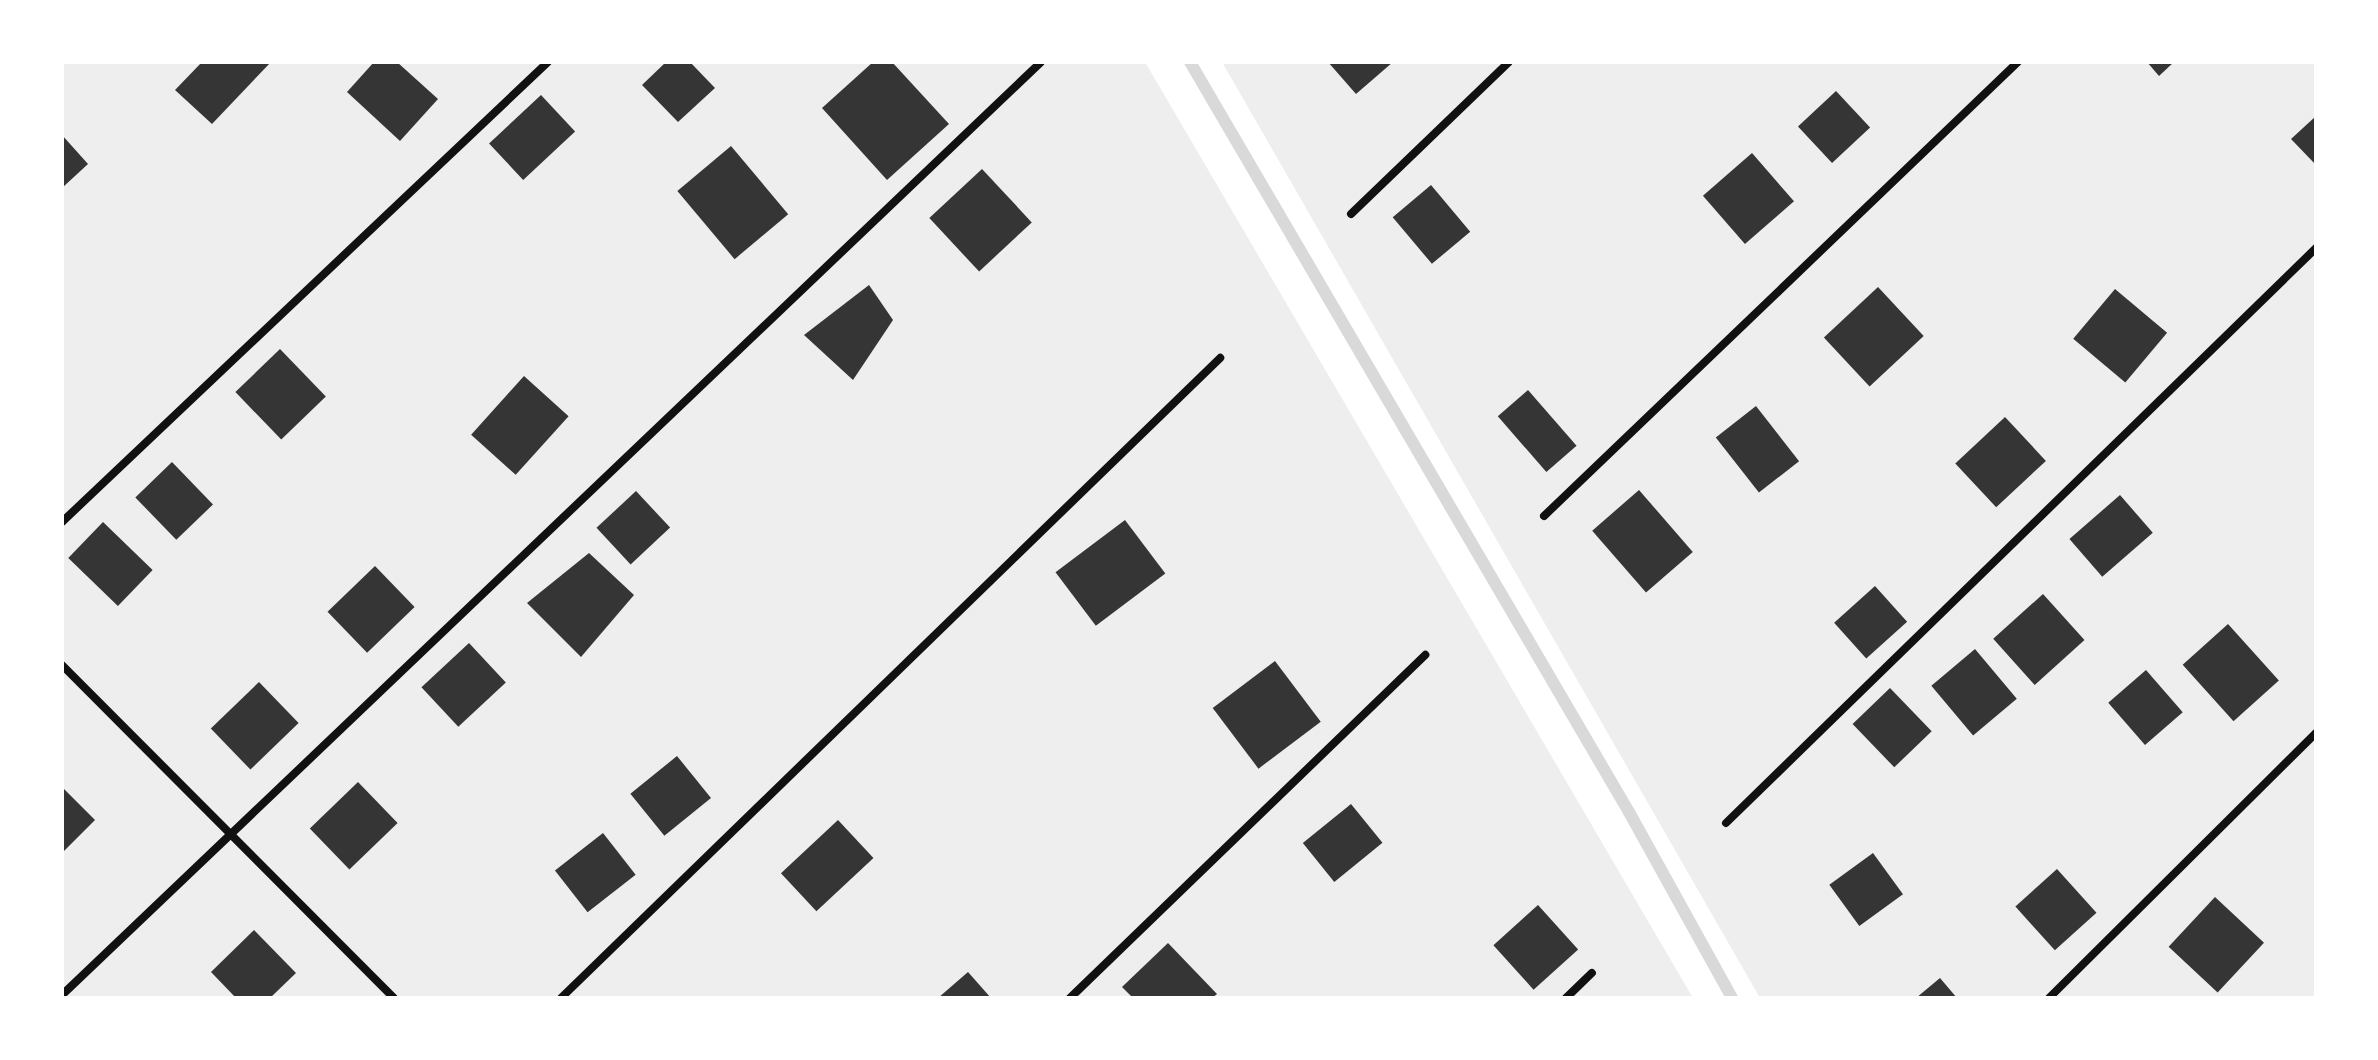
<!DOCTYPE html>
<html>
<head>
<meta charset="utf-8">
<style>
	body { margin:0 }
	#map { position:relative; width:2378px; height:1060px; overflow:hidden; background:#fff; font-family:"Crimson Pro",serif }
	div>[style] { position:absolute }
	[style*='--x'] { left:calc(var(--x)*1px); top:calc(var(--y)*1px); width:calc(var(--w)*1px); rotate:calc(var(--a)*1deg) }
	.green>* { inset:0; background:#eee }
	.stream>* { height:12px; margin:-6px; padding:0 6px; transform-origin:6px; border-radius:6px; background:#d9d9d9 }
	.building>* { inset:0; background:#353535; transform-origin:0 0 }
	.minor>* { height:8px; margin:-4px; padding:0 4px; transform-origin:4px; border-radius:4px; background:#111 }
	span { translate:-50% -50%; white-space:nowrap; text-align:center; line-height:1.15; -webkit-text-stroke:8px #fff; paint-order:stroke }
	.frame { position:absolute; inset:0; border:64px solid #fff; pointer-events:none }
</style>
</head>
<body>
<div id="map">
	<div class="green">
		<i style="clip-path:polygon(62px 62px,1145px 62px,1693px 998px,62px 998px)"></i>
		<i style="clip-path:polygon(1222px 62px,2316px 62px,2316px 998px,1760px 998px)"></i>
	</div>
	<div class="stream">
		<i style="--x:1190;--y:62;--w:869;--a:59.66"></i>
		<i style="--x:1629;--y:812;--w:213;--a:61"></i>
	</div>
	<div class="building">
		<i style="clip-path:polygon(202px 62px,271px 62px,212px 124px,175px 90px)"></i>
		<i style="clip-path:polygon(374px 62px,397px 62px,438px 99px,400px 141px,347px 92px)"></i>
		<i style="clip-path:polygon(666px 62px,690px 62px,715px 88px,678px 122px,642px 85px)"></i>
		<i style="clip-path:polygon(873px 62px,892px 62px,949px 124px,887px 180px,822px 108px)"></i>
		<i style="clip-path:polygon(1328px 62px,1393px 62px,1356px 94px)"></i>
		<i style="clip-path:polygon(2147px 62px,2174px 62px,2159px 76px)"></i>
		<i style="left:1836px;top:91px;width:50px;height:52px;rotate:47deg"></i>
		<i style="left:541px;top:95px;width:50px;height:71px;rotate:47deg"></i>
		<i style="clip-path:polygon(2316px 116px,2316px 165px,2291px 139px)"></i>
		<i style="clip-path:polygon(62px 135px,88px 164px,62px 188px)"></i>
		<i style="left:731px;top:146px;width:89px;height:70px;rotate:50deg"></i>
		<i style="left:1752px;top:153px;width:64px;height:65px;rotate:49deg"></i>
		<i style="left:982px;top:169px;width:73px;height:72px;rotate:47deg"></i>
		<i style="left:1431px;top:185px;width:61px;height:50px;rotate:50deg"></i>
		<i style="clip-path:polygon(869px 285px,893px 320px,853px 380px,804px 335px)"></i>
		<i style="left:1878px;top:287px;width:67px;height:74px;rotate:47deg"></i>
		<i style="left:2115px;top:289px;width:68px;height:65px;rotate:40deg"></i>
		<i style="left:280px;top:349px;width:66px;height:62px;rotate:46deg"></i>
		<i style="left:524px;top:376px;width:60px;height:79px;rotate:42deg"></i>
		<i style="left:1528px;top:390px;width:74px;height:40px;rotate:49deg"></i>
		<i style="left:1756px;top:406px;width:70px;height:51px;rotate:52deg"></i>
		<i style="left:2005px;top:417px;width:60px;height:68px;rotate:47deg"></i>
		<i style="left:172px;top:462px;width:59px;height:51px;rotate:46deg"></i>
		<i style="left:1639px;top:490px;width:82px;height:62px;rotate:49deg"></i>
		<i style="left:636px;top:491px;width:50px;height:54px;rotate:47deg"></i>
		<i style="left:2120px;top:495px;width:50px;height:67px;rotate:49deg"></i>
		<i style="left:1125px;top:520px;width:67px;height:87px;rotate:53deg"></i>
		<i style="left:103px;top:522px;width:69px;height:50px;rotate:44deg"></i>
		<i style="clip-path:polygon(589px 553px,634px 595px,581px 657px,527px 603px)"></i>
		<i style="left:375px;top:566px;width:57px;height:66px;rotate:46deg"></i>
		<i style="left:1875px;top:586px;width:48px;height:55px;rotate:48deg"></i>
		<i style="left:2043px;top:594px;width:62px;height:67px;rotate:48deg"></i>
		<i style="left:2228px;top:624px;width:76px;height:61px;rotate:48deg"></i>
		<i style="left:469px;top:643px;width:54px;height:65px;rotate:47deg"></i>
		<i style="left:1975px;top:649px;width:65px;height:57px;rotate:50deg"></i>
		<i style="left:1275px;top:661px;width:76px;height:78px;rotate:53deg"></i>
		<i style="left:2146px;top:670px;width:56px;height:50px;rotate:49deg"></i>
		<i style="left:259px;top:682px;width:57px;height:67px;rotate:46deg"></i>
		<i style="left:1890px;top:688px;width:60px;height:52px;rotate:46deg"></i>
		<i style="left:677px;top:756px;width:54px;height:60px;rotate:51deg"></i>
		<i style="left:358px;top:782px;width:57px;height:67px;rotate:46deg"></i>
		<i style="clip-path:polygon(62px 787px,95px 820px,62px 853px)"></i>
		<i style="left:1351px;top:804px;width:50px;height:62px;rotate:51deg"></i>
		<i style="left:838px;top:820px;width:52px;height:78px;rotate:47deg"></i>
		<i style="left:603px;top:833px;width:53px;height:61px;rotate:52deg"></i>
		<i style="left:1873px;top:853px;width:51px;height:54px;rotate:54deg"></i>
		<i style="left:2057px;top:869px;width:59px;height:56px;rotate:48deg"></i>
		<i style="left:2215px;top:897px;width:67px;height:68px;rotate:43deg"></i>
		<i style="left:1538px;top:905px;width:60px;height:60px;rotate:48deg"></i>
		<i style="clip-path:polygon(254px 930px,296px 973px,270px 998px,236px 998px,211px 972px)"></i>
		<i style="clip-path:polygon(1168px 943px,1217px 994px,1212px 998px,1133px 998px,1122px 987px)"></i>
		<i style="clip-path:polygon(968px 972px,991px 998px,938px 998px)"></i>
		<i style="clip-path:polygon(1940px 978px,1957px 998px,1916px 998px)"></i>
	</div>
	<div class="minor">
		<i style="--x:1351;--y:214;--w:219;--a:-43.9"></i>
		<i style="--x:1544;--y:516;--w:656;--a:-43.77"></i>
		<i style="--x:62;--y:522;--w:669;--a:-43.43"></i>
		<i style="--x:62;--y:665;--w:470;--a:45.1"></i>
		<i style="--x:1726;--y:823;--w:824;--a:-44.26"></i>
		<i style="--x:62;--y:995;--w:1352;--a:-43.62"></i>
		<i style="--x:561;--y:998;--w:919;--a:-44.16"></i>
		<i style="--x:1070;--y:998;--w:494;--a:-44"></i>
		<i style="--x:1566;--y:998;--w:36;--a:-44"></i>
		<i style="--x:2049;--y:998;--w:376;--a:-44.8"></i>
	</div>
	<div class="frame"></div>
</div>
</body>
</html>
